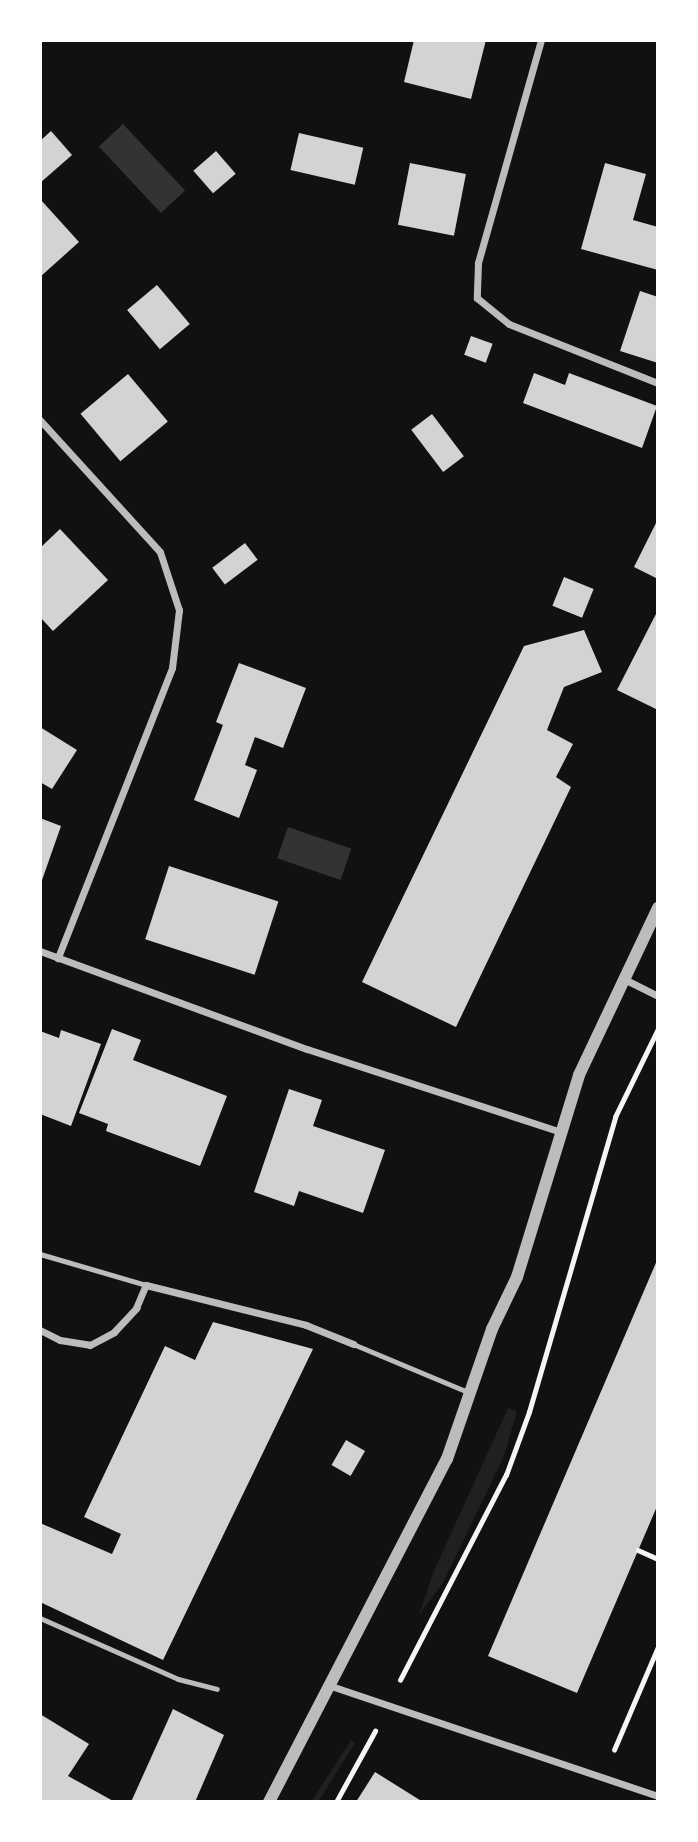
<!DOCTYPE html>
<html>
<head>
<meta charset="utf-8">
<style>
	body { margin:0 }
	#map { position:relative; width:698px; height:1842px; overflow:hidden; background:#111; font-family:Manrope,sans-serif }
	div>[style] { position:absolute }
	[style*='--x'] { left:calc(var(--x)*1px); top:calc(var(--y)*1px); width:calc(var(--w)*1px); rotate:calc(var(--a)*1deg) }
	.green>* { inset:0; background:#202020 }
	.water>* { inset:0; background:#333; transform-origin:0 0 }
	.building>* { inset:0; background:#d3d3d3; transform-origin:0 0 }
	.path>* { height:4.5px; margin:-2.25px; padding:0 2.25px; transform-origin:2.25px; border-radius:2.25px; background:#f5f5f5 }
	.service>* { height:5px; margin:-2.5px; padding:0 2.5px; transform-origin:2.5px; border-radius:2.5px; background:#bcbcbc }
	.minor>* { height:7px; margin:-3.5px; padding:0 3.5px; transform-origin:3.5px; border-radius:3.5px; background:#bcbcbc }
	.tertiary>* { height:12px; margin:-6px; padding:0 6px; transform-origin:6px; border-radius:6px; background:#bcbcbc }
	span { translate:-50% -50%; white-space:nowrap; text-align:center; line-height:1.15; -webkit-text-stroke:7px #fff; paint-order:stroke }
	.frame { position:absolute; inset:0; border:42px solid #fff; pointer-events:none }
</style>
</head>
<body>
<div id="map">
	<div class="green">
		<i style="clip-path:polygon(508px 1408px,517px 1411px,504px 1456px,443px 1583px,419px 1615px,433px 1573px)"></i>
		<i style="clip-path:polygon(351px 1740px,355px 1743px,318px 1802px,311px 1802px)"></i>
	</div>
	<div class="water">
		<i style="left:123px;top:124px;width:91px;height:33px;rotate:47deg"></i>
		<i style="left:288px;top:827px;width:67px;height:33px;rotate:19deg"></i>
	</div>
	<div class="building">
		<i style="clip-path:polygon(414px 40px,486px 40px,471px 99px,404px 82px)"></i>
		<i style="clip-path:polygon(51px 131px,72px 155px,40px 183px,40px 141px)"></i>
		<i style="left:299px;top:133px;width:66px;height:38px;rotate:13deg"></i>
		<i style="left:216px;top:151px;width:30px;height:30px;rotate:49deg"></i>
		<i style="left:410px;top:163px;width:57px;height:63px;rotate:11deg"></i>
		<i style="clip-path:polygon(605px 163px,646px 174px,633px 220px,658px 227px,658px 270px,581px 249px)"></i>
		<i style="clip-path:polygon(40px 199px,79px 242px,40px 277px)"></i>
		<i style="left:157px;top:285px;width:51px;height:39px;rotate:50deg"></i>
		<i style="clip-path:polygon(640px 291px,658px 297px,658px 363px,620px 351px)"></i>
		<i style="left:471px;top:336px;width:23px;height:20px;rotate:20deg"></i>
		<i style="clip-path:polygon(534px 373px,565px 385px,569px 373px,657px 406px,642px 448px,523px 403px)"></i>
		<i style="left:128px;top:374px;width:62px;height:62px;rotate:50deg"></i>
		<i style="left:432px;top:414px;width:53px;height:26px;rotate:53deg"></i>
		<i style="clip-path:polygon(658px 519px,658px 579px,634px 567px)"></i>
		<i style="clip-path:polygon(60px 529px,108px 580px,53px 631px,40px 617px,40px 548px)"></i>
		<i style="left:245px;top:543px;width:21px;height:41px;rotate:53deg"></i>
		<i style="left:564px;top:577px;width:32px;height:31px;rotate:22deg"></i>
		<i style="clip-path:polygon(658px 610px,658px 710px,617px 690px)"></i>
		<i style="clip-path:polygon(584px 630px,602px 672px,564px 687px,547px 730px,573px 744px,556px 777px,571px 787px,456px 1027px,362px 982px,524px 646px)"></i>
		<i style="clip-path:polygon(239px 663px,306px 688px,283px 748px,255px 737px,245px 765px,257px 770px,239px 818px,194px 800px,223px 725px,216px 722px)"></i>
		<i style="clip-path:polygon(40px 727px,77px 750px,52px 789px,40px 782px)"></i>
		<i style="clip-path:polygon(40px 818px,61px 826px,41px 883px,40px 883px)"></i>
		<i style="left:169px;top:866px;width:115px;height:77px;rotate:18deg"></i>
		<i style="clip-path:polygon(112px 1029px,141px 1040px,133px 1060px,227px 1096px,200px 1166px,106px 1131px,108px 1124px,79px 1113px)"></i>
		<i style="clip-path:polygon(61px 1030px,101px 1044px,71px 1126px,40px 1114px,40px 1031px,59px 1038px)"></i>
		<i style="clip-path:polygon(289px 1089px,322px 1100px,313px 1126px,385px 1150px,363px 1213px,299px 1191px,294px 1206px,254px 1192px)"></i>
		<i style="clip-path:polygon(658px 1258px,658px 1504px,577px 1693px,488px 1656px)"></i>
		<i style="clip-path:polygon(213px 1322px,313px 1349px,163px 1660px,40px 1602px,40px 1523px,112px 1554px,121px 1534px,84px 1517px,165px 1346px,195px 1360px)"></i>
		<i style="left:346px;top:1440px;width:22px;height:29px;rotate:30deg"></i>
		<i style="clip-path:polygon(173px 1709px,224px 1735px,195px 1802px,131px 1802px)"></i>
		<i style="clip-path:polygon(40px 1714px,89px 1744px,68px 1776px,115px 1802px,40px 1802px)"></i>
		<i style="clip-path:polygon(375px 1772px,423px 1802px,356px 1802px)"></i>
	</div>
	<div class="path">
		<i style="--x:638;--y:1550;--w:22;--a:24"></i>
		<i style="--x:400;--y:1680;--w:231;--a:-62.7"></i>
		<i style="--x:506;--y:1475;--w:67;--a:-69.9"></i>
		<i style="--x:529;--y:1412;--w:307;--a:-73.7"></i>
		<i style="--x:615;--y:1117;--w:98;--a:-64"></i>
		<i style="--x:614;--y:1750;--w:112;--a:-66.9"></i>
		<i style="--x:336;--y:1802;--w:81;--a:-61.2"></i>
	</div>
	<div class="service">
		<i style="--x:40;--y:1254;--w:110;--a:16.3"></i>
		<i style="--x:353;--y:1344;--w:127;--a:22.7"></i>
		<i style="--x:40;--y:1618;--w:151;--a:23.8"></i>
		<i style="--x:178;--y:1679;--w:40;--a:14.4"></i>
	</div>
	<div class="minor">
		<i style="--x:541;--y:40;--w:232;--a:105.8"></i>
		<i style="--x:478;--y:263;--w:35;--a:92"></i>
		<i style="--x:477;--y:298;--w:41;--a:39.1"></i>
		<i style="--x:509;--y:324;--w:160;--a:21.6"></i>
		<i style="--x:40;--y:420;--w:178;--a:47.7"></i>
		<i style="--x:160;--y:552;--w:61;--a:71.9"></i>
		<i style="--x:179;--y:610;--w:58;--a:96.9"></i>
		<i style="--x:172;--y:668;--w:312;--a:111.5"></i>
		<i style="--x:40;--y:951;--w:284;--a:20.2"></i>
		<i style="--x:307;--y:1049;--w:264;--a:18.1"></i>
		<i style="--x:622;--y:978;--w:40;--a:26.6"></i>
		<i style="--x:40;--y:1330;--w:22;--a:27"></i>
		<i style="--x:60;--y:1340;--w:30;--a:9"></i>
		<i style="--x:90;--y:1345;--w:27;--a:-28"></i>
		<i style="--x:114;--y:1332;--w:33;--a:-47"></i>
		<i style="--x:136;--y:1308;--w:25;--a:-67"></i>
		<i style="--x:146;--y:1285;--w:165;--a:14"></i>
		<i style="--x:306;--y:1325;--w:51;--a:22"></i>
		<i style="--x:331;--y:1686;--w:345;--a:18.6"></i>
	</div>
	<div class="tertiary">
		<i style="--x:269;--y:1802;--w:386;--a:-62.6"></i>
		<i style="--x:447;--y:1459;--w:138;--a:-70.9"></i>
		<i style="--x:492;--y:1329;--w:58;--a:-64.3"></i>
		<i style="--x:517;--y:1277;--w:211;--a:-72.9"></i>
		<i style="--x:579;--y:1075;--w:185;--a:-64.7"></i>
	</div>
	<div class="frame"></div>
</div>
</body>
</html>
